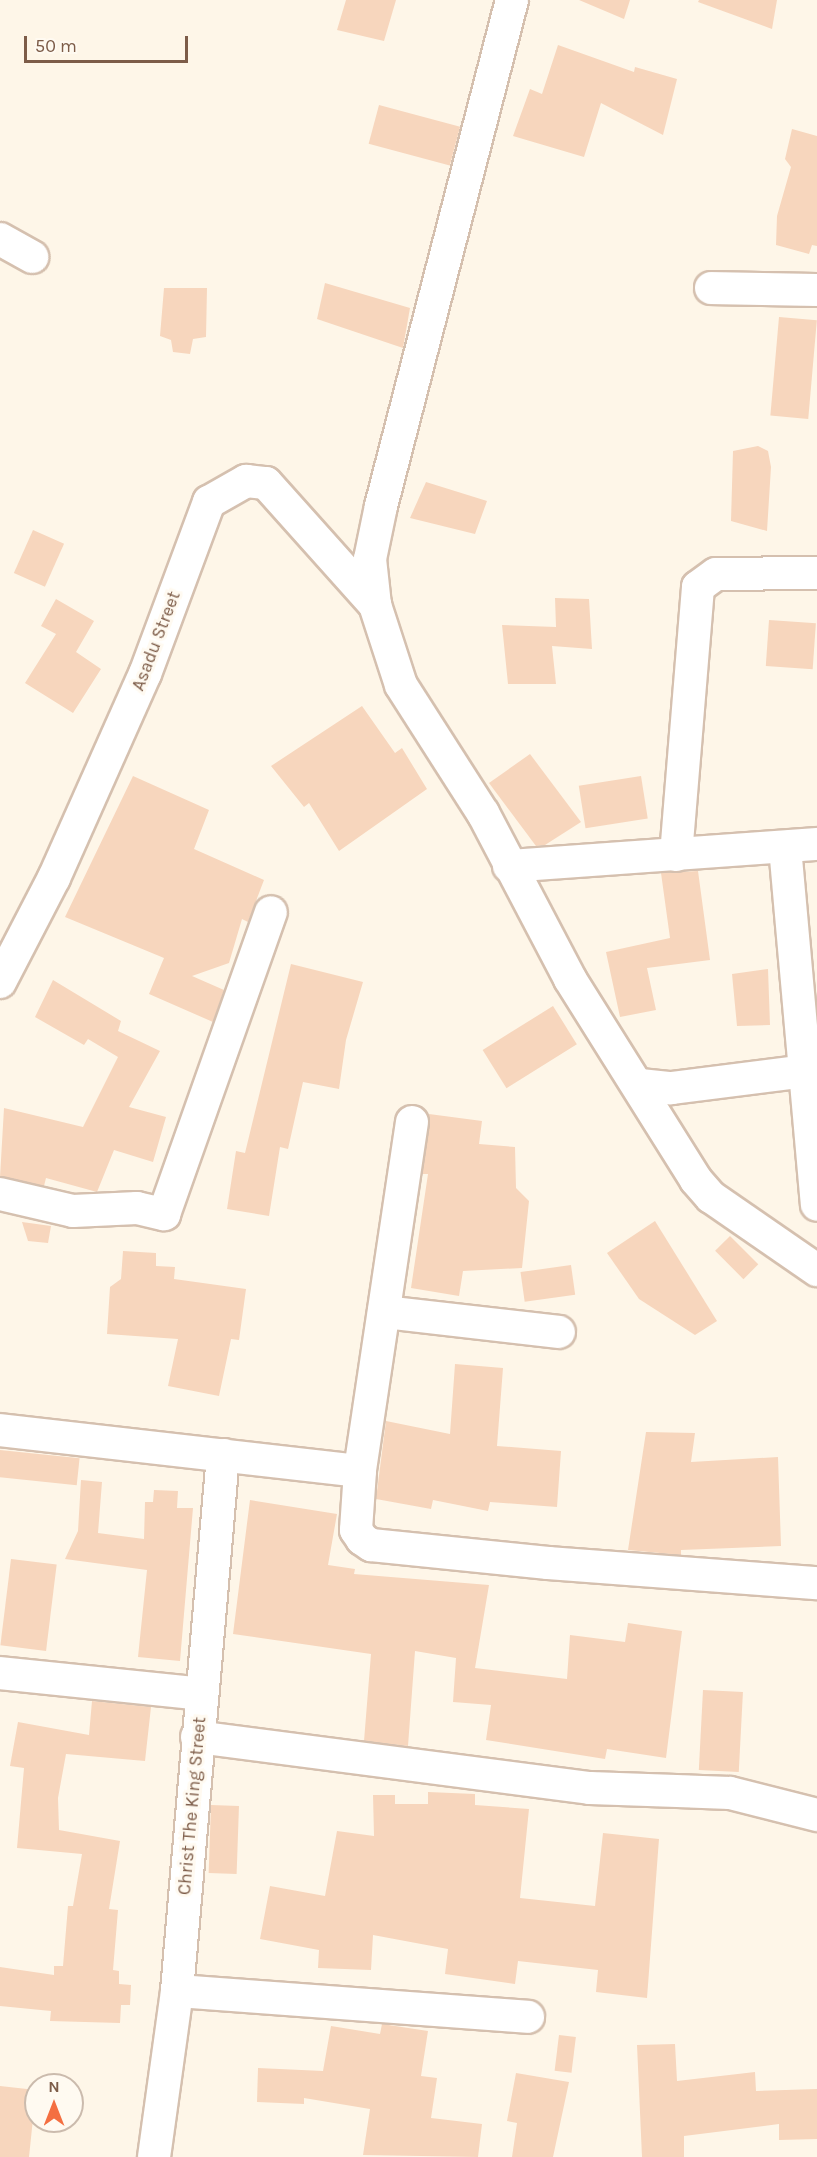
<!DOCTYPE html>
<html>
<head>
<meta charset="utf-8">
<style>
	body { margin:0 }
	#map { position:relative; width:817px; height:2157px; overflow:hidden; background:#fef6e8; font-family:Karla,sans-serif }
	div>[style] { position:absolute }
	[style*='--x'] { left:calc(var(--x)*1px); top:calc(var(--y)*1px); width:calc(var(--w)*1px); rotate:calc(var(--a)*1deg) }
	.building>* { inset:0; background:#f7d6bd; transform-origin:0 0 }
	.roads { filter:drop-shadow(2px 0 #d5c0af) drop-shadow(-2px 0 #d5c0af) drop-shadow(0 2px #d5c0af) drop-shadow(0 -2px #d5c0af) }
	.minor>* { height:32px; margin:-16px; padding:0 16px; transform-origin:16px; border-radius:16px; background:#fff }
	span { translate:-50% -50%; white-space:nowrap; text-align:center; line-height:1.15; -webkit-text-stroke:6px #fffaf1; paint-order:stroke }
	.street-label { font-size:18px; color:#7d5c48 }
	.north { position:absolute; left:24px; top:2073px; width:60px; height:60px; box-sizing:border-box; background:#fffaf1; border:2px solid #cbbbad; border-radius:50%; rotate:0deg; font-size:16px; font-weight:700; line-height:24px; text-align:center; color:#7d5c48 }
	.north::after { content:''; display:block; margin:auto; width:21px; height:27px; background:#f46f41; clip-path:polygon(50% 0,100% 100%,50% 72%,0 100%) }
	.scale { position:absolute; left:24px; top:36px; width:164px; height:27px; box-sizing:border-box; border:3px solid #7d5c48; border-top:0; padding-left:8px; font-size:18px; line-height:21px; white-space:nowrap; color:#7d5c48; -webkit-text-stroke:4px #fffaf1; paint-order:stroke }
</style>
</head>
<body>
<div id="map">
	<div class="building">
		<i style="clip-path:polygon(346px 0,396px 0,384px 41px,337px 30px)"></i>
		<i style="clip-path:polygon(579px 0,630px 0,624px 19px)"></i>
		<i style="clip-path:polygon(699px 0,777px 0,772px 29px,698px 2px)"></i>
		<i style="clip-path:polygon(558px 45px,634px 72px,635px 67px,677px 79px,663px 135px,601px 103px,584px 157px,513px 136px,530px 89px,542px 94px)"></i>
		<i style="left:379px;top:105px;width:84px;height:40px;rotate:15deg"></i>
		<i style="clip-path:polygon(792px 129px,817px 136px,817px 246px,812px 245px,809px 254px,776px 245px,777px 216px,791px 167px,785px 159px)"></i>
		<i style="clip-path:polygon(325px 283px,410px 308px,403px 348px,317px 319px)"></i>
		<i style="clip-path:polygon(164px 288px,207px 288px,206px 337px,193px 339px,190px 354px,173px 352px,171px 340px,160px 336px)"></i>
		<i style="left:779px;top:317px;width:38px;height:99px;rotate:5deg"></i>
		<i style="clip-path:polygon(758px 446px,768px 451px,771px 467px,767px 531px,731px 521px,733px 451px)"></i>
		<i style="clip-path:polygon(426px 482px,487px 501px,475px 534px,410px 518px)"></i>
		<i style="left:33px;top:530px;width:34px;height:47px;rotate:24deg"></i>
		<i style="clip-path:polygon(555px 598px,589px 599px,592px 649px,552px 646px,556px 684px,508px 684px,502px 625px,556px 627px)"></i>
		<i style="clip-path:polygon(56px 599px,94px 621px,76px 652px,101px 669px,73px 713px,25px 683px,56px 634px,41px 626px)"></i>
		<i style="left:769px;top:620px;width:47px;height:46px;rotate:4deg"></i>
		<i style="clip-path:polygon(362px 706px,395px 753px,402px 748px,427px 789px,339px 851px,309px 803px,304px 807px,271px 766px)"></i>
		<i style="clip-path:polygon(530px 754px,581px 822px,545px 845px,536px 846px,489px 783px)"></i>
		<i style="clip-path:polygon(133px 776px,209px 810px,194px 849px,264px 880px,248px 922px,242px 919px,229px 963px,192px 976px,224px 990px,213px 1022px,149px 994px,164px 958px,65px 917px)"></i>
		<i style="left:641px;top:776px;width:43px;height:63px;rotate:81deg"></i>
		<i style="clip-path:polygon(698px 871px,710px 960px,647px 968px,656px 1010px,620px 1017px,606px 952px,670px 938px,661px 873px)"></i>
		<i style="clip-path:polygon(291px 964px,363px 982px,346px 1040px,339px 1089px,303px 1082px,288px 1149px,280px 1147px,269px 1216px,227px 1209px,236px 1151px,245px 1153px)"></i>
		<i style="clip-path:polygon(768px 969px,770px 1025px,737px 1026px,732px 974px)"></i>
		<i style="clip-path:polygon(53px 980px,121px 1021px,118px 1031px,160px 1051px,129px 1107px,166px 1117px,153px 1162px,114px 1150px,97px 1192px,46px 1178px,44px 1186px,0 1177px,4px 1108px,83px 1127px,118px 1057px,88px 1039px,84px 1045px,35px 1017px)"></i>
		<i style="left:553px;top:1006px;width:45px;height:83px;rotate:58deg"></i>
		<i style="clip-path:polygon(429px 1114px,482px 1121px,479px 1144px,515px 1147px,516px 1188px,529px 1201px,522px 1268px,463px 1271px,459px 1296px,411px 1288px,428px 1174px,422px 1174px)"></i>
		<i style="clip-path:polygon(655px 1221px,717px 1321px,695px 1335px,639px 1299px,607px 1253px)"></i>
		<i style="clip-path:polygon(22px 1222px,51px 1226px,48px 1243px,28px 1241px)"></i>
		<i style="left:730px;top:1236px;width:40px;height:21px;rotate:45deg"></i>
		<i style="clip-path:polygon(123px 1251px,156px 1253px,156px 1266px,175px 1267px,174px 1279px,246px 1289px,239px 1340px,231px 1339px,219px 1396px,168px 1386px,178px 1339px,107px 1334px,110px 1287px,121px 1279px)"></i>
		<i style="left:571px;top:1265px;width:30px;height:51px;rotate:82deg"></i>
		<i style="clip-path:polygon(455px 1364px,503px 1368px,497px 1446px,561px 1451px,557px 1507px,490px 1502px,488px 1511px,433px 1500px,431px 1509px,376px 1499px,386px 1421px,450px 1434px)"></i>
		<i style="clip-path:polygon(646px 1432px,695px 1433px,691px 1462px,778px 1457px,781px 1546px,681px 1550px,681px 1555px,628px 1550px)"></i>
		<i style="left:0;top:1450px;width:80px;height:27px;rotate:6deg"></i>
		<i style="clip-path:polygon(81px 1480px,102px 1482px,98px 1533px,144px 1539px,145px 1502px,153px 1502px,154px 1490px,178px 1491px,177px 1508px,193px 1508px,180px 1661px,138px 1657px,147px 1570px,65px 1559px,78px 1531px)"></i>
		<i style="clip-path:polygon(250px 1500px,337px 1514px,328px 1565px,355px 1569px,354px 1574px,489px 1585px,475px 1668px,567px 1679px,570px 1635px,625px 1642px,628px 1623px,682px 1631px,666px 1758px,607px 1749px,605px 1759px,486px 1740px,491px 1705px,453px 1702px,456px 1658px,415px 1651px,408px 1746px,364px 1741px,371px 1654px,233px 1634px)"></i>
		<i style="left:11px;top:1559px;width:46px;height:87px;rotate:7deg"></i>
		<i style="left:703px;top:1690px;width:40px;height:80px;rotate:3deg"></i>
		<i style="clip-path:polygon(92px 1701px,151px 1707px,145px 1761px,66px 1754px,58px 1798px,59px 1830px,120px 1841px,109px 1909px,118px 1910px,113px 1970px,119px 1971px,119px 1984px,131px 1985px,130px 2005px,121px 2005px,120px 2023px,50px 2021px,51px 2011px,0 2006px,0 1967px,54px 1975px,54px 1966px,63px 1966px,68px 1906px,73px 1906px,82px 1854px,17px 1848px,24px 1768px,10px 1766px,18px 1722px,89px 1735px)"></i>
		<i style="clip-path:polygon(428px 1792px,475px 1794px,475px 1805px,529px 1809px,520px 1898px,595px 1906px,603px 1833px,659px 1839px,647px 1998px,596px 1992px,598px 1970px,518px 1961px,515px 1984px,445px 1974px,448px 1949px,373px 1935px,371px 1970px,318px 1968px,319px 1950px,260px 1939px,270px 1886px,325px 1896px,337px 1831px,374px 1836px,373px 1795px,395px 1795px,395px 1804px,428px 1804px)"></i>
		<i style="left:211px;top:1805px;width:28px;height:68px;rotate:2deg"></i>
		<i style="clip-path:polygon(382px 2024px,428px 2031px,421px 2076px,437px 2078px,431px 2118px,482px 2124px,478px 2157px,363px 2155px,370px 2109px,304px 2098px,304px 2104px,257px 2102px,258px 2068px,323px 2071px,331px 2026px,380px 2034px)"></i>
		<i style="left:559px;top:2035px;width:17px;height:36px;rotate:7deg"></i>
		<i style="clip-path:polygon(675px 2044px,677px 2081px,755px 2072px,756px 2091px,817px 2089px,817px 2139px,779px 2140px,779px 2124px,684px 2136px,684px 2157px,642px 2157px,637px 2045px)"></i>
		<i style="clip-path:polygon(516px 2073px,569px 2082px,553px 2157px,512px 2157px,517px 2123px,507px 2121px)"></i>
		<i style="clip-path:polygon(0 2086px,36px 2090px,29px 2157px,0 2157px)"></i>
	</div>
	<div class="roads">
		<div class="minor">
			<i style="--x:512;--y:0;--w:523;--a:104.51"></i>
			<i style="--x:381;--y:506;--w:54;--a:101.7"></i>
			<i style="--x:370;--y:559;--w:46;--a:83.8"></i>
			<i style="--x:375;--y:605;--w:84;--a:72"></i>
			<i style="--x:401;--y:685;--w:152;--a:57.4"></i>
			<i style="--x:483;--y:813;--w:187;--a:62.3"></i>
			<i style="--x:570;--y:979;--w:237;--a:57.9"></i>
			<i style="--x:696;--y:1180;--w:23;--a:49"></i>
			<i style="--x:711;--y:1197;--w:129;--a:34.6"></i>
			<i style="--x:0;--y:239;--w:37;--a:29"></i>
			<i style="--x:711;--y:288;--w:106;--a:1.1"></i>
			<i style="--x:785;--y:847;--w:359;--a:84.9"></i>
			<i style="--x:676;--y:855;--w:269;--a:-85.3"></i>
			<i style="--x:698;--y:587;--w:22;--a:-36"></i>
			<i style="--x:716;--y:574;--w:101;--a:-0.6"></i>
			<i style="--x:509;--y:866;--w:309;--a:-4.1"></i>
			<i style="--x:0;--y:982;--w:117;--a:-62.6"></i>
			<i style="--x:54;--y:878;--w:223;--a:-66"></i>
			<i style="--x:145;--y:674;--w:184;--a:-69.6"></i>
			<i style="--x:209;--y:502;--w:43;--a:-29.6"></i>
			<i style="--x:246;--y:481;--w:20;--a:6"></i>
			<i style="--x:266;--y:483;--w:164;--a:48.2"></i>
			<i style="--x:640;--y:1085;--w:31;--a:6"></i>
			<i style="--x:671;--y:1088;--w:135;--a:-7.2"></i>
			<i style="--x:412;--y:1122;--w:353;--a:98.5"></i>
			<i style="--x:360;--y:1471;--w:59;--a:93.9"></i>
			<i style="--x:356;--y:1530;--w:11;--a:56"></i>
			<i style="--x:362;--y:1539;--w:11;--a:34"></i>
			<i style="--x:371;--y:1545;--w:178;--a:5.8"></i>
			<i style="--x:548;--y:1563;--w:270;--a:4.3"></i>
			<i style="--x:0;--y:1194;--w:75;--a:13.1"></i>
			<i style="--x:73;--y:1211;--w:64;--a:-2.7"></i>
			<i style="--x:137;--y:1208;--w:28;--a:13"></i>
			<i style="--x:164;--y:1214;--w:320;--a:-70.5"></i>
			<i style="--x:384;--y:1312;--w:176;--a:6.5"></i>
			<i style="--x:0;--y:1430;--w:362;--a:6.5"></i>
			<i style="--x:0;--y:1673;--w:203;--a:5.9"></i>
			<i style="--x:197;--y:1737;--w:396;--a:7.4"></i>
			<i style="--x:590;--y:1788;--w:140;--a:2"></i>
			<i style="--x:730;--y:1793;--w:90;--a:14.2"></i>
			<i style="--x:177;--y:1991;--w:352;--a:4.2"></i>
			<i style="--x:154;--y:2157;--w:168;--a:-82.1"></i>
			<i style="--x:177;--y:1991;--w:538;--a:-85.09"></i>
		</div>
	</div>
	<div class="street-label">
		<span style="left:156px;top:641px;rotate:-69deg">Asadu Street</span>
		<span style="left:192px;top:1806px;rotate:-85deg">Christ The King Street</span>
	</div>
	<div class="north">N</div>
	<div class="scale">50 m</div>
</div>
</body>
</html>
